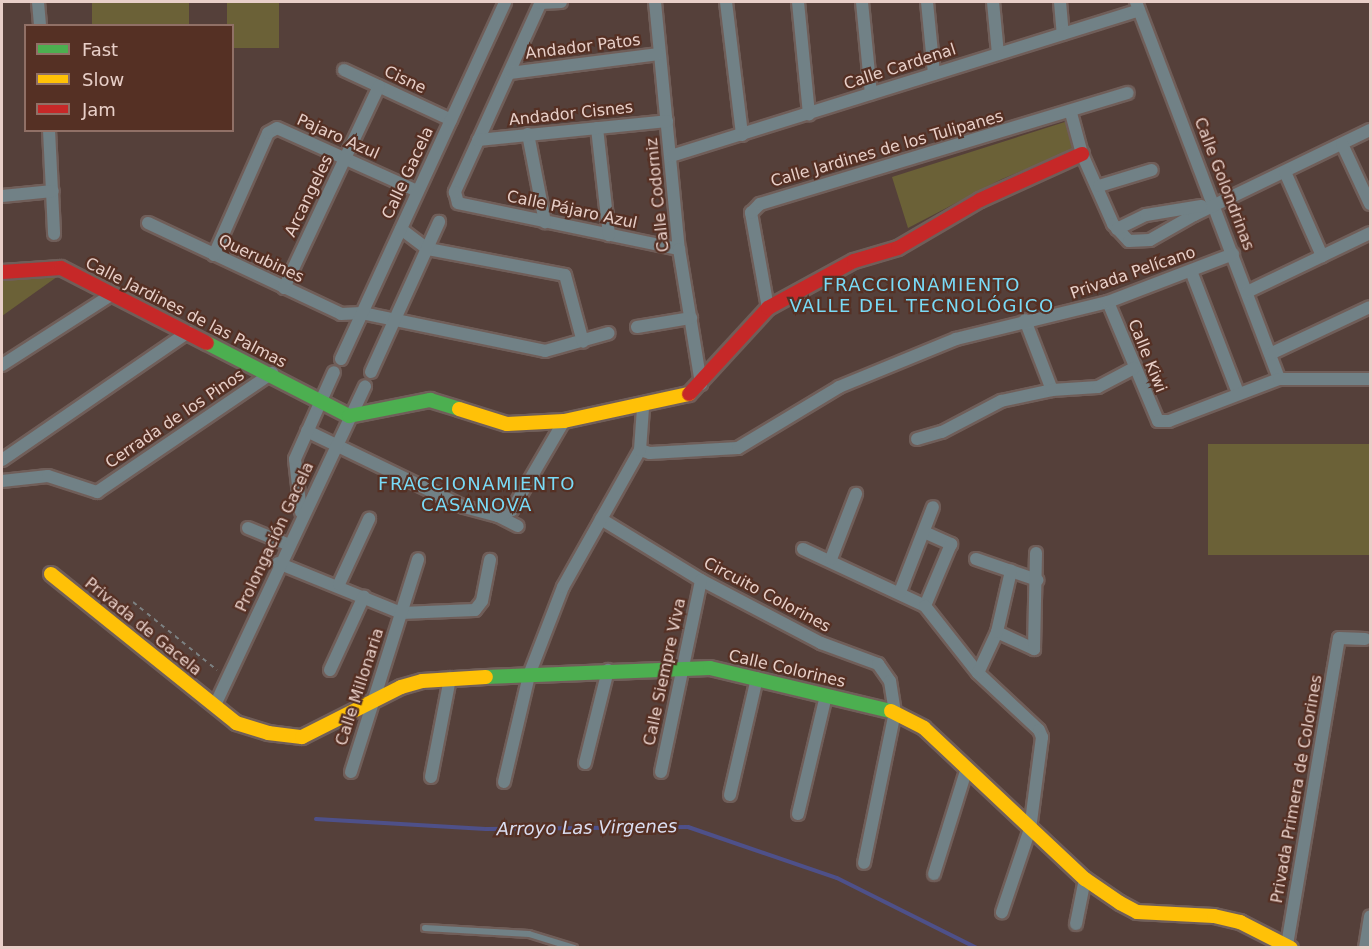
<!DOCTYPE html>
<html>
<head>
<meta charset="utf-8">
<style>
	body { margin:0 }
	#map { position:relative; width:1372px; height:949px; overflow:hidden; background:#55403a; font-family:"DejaVu Sans",sans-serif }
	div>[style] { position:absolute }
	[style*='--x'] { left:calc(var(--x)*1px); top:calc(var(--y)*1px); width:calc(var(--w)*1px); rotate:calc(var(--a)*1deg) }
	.green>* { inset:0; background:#6b6137; transform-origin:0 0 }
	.stream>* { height:4px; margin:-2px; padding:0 2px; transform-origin:2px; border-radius:2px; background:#4e5089 }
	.path>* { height:2px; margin-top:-1px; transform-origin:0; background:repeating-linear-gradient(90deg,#7c8182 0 4.5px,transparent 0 9px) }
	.roads { filter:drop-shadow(2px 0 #705e59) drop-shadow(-2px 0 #705e59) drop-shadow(0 2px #705e59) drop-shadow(0 -2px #705e59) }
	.lane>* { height:6px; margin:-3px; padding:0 3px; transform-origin:3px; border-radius:3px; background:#718186 }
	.street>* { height:12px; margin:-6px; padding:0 6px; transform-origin:6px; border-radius:6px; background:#718186 }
	.fast>* { height:14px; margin:-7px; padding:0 7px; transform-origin:7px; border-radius:7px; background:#4caf50 }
	.slow>* { height:14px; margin:-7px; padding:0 7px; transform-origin:7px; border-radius:7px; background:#ffc107 }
	.jam>* { height:14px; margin:-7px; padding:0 7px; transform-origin:7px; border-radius:7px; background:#c62828 }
	span { translate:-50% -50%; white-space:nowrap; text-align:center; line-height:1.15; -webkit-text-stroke:4.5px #553024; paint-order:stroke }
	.street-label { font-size:16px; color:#e8cfc8 }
	.neighbourhood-label { font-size:18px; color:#79dbf7; letter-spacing:1.5px }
	.water-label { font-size:18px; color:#daddf0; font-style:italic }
	.frame { position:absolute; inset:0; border:3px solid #e8cfc8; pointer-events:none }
	.legend { position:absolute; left:24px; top:24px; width:210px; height:108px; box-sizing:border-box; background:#553024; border:2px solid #907066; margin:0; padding:8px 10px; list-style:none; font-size:18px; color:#e8cfc8 }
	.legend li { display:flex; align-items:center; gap:12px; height:30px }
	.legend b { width:30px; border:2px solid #907066 }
</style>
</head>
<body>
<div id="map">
	<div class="green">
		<i style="left:92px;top:2px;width:97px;height:23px"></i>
		<i style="left:227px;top:2px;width:52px;height:46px"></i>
		<i style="clip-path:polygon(1068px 121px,1076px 149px,1002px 179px,908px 228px,892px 177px)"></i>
		<i style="clip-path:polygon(61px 274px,2px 316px,2px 280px)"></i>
		<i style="left:1370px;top:444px;width:111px;height:162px;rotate:90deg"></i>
	</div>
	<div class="stream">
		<i style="--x:316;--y:819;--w:170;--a:3.4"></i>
		<i style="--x:486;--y:829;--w:202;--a:-0.6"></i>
		<i style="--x:688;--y:827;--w:157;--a:18.9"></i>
		<i style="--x:837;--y:878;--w:157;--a:26.6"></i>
	</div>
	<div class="path">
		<i style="--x:133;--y:602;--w:108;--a:39"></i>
	</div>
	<div class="roads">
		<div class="lane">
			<i style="--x:425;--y:928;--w:104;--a:3.3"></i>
			<i style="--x:529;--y:934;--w:47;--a:17.3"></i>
		</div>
		<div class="street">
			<i style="--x:38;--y:2;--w:24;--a:85"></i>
			<i style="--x:541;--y:2;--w:209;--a:114.4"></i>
			<i style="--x:455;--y:192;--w:11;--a:75"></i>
			<i style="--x:458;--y:203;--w:226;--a:11.8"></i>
			<i style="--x:655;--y:2;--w:248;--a:84.5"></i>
			<i style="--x:679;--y:249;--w:137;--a:80.7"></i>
			<i style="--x:726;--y:2;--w:134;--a:83.1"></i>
			<i style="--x:798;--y:2;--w:113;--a:84.4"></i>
			<i style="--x:862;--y:2;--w:92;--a:84.4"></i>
			<i style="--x:927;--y:2;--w:72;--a:84.4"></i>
			<i style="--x:993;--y:2;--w:52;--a:84.5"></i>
			<i style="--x:1060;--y:2;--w:32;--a:85"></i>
			<i style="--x:1136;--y:2;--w:403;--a:69.2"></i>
			<i style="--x:540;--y:3;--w:21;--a:-3"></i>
			<i style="--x:344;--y:70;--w:118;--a:25"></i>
			<i style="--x:510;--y:73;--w:150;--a:-7.3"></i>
			<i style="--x:1071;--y:113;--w:42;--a:75"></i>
			<i style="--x:1082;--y:154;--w:77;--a:66.1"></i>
			<i style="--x:1113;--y:224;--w:23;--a:47"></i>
			<i style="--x:1129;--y:241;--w:21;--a:-3"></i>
			<i style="--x:1150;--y:240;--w:51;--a:-29.6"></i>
			<i style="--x:1194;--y:215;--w:195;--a:-25.8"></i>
			<i style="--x:597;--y:128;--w:108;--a:83.6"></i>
			<i style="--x:49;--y:130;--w:104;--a:87.2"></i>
			<i style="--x:528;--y:134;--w:90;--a:79.1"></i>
			<i style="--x:478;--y:140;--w:190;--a:-5.7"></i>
			<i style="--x:1342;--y:144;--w:66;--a:65"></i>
			<i style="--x:671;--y:156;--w:490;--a:-17.3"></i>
			<i style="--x:1285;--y:172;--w:92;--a:66.2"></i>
			<i style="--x:1099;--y:186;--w:55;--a:-16.8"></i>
			<i style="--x:2;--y:196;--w:51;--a:-5.6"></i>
			<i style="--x:148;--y:223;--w:213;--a:25.2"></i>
			<i style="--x:341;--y:314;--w:21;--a:-3"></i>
			<i style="--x:362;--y:313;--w:187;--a:11.7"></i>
			<i style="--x:545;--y:351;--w:66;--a:-15.7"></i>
			<i style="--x:401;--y:229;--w:34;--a:37"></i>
			<i style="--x:428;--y:249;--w:139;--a:10.7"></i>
			<i style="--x:565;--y:275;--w:69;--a:75"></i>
			<i style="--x:1117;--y:229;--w:32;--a:-26"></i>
			<i style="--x:1146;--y:215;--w:56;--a:-9.3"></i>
			<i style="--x:214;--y:255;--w:133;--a:-66.1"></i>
			<i style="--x:268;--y:133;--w:10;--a:-29"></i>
			<i style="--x:277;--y:128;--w:154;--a:24.2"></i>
			<i style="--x:1191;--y:271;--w:131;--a:68.9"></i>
			<i style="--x:284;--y:288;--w:223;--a:-64.8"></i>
			<i style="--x:1247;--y:292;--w:136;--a:-25.6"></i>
			<i style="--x:1108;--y:302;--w:129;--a:67.2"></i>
			<i style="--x:1158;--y:421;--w:11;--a:0"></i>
			<i style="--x:1169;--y:421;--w:118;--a:-20.9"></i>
			<i style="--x:1279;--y:379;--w:91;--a:0"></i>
			<i style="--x:768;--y:308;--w:97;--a:-100.1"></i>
			<i style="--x:751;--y:213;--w:13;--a:-45"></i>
			<i style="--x:760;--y:204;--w:384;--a:-16.8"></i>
			<i style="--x:1025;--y:320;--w:75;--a:68.9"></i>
			<i style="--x:637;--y:327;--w:55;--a:-9.5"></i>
			<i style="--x:1270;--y:354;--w:110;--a:-25.2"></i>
			<i style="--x:341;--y:359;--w:393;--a:-65.3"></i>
			<i style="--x:2;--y:365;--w:130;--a:-32.7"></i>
			<i style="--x:371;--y:372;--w:165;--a:-65.6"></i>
			<i style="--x:307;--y:431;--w:174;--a:25.8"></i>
			<i style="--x:464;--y:507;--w:35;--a:15"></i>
			<i style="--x:498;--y:516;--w:22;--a:27"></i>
			<i style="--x:917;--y:439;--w:26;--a:-16"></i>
			<i style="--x:942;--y:432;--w:67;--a:-27.7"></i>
			<i style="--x:1001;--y:401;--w:52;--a:-12.2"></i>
			<i style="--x:1052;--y:390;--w:46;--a:-3.7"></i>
			<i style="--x:1098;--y:387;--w:41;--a:-27.8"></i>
			<i style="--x:640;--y:450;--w:10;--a:17"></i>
			<i style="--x:650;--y:453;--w:88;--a:-3.3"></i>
			<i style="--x:738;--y:448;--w:118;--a:-31.1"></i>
			<i style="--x:839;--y:387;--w:126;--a:-22.3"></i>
			<i style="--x:956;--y:339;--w:156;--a:-13.7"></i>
			<i style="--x:1108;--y:302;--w:134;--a:-21"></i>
			<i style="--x:2;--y:460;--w:226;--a:-34.5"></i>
			<i style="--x:2;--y:481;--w:46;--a:-6.2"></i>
			<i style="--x:48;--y:476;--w:52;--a:18.1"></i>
			<i style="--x:97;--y:492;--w:212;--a:-34.2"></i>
			<i style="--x:301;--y:512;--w:53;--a:-96.5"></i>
			<i style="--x:295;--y:459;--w:95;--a:-65.9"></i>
			<i style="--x:498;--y:516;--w:15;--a:-23"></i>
			<i style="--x:512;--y:510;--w:103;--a:-59.7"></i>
			<i style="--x:601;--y:519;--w:117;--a:31.4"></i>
			<i style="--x:701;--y:580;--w:136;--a:27.7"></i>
			<i style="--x:821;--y:643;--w:61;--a:20.2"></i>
			<i style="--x:878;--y:664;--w:21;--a:55"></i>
			<i style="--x:890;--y:681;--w:31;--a:81"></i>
			<i style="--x:895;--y:712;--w:154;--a:101.6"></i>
			<i style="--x:248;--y:528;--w:42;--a:22.3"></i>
			<i style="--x:924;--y:532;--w:30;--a:24"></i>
			<i style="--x:951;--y:544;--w:67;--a:112.8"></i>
			<i style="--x:803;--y:549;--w:135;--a:25"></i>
			<i style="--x:925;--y:606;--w:85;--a:51.7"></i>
			<i style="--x:978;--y:673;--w:83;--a:43.1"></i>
			<i style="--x:1039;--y:730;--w:8;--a:67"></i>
			<i style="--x:1042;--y:737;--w:93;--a:97.4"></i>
			<i style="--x:1030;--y:829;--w:88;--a:108.6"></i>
			<i style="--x:831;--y:559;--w:70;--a:-69"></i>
			<i style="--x:976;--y:559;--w:65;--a:19"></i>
			<i style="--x:278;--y:563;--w:133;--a:22.1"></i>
			<i style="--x:401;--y:613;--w:74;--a:-2.3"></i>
			<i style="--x:475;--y:610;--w:11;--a:-52"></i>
			<i style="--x:482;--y:601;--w:42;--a:-79"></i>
			<i style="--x:339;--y:584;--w:72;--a:-65.2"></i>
			<i style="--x:900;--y:592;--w:91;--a:-68.8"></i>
			<i style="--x:997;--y:632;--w:41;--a:24.7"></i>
			<i style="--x:1034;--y:649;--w:96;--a:-88.8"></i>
			<i style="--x:330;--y:670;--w:81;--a:-65.3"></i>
			<i style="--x:978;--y:673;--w:45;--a:-65.1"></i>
			<i style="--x:997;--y:632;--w:63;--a:-77.1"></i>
			<i style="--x:216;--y:703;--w:350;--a:-64.8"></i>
			<i style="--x:585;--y:763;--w:96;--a:-76.1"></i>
			<i style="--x:351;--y:772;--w:223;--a:-72.5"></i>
			<i style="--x:661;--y:772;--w:196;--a:-78.2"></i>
			<i style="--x:431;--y:777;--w:101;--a:-79.1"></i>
			<i style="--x:504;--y:782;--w:110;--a:-76.8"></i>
			<i style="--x:529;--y:675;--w:94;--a:-68.9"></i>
			<i style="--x:563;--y:587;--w:157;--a:-60.7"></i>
			<i style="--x:640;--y:450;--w:42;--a:-85.9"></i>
			<i style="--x:730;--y:795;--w:120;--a:-77"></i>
			<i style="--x:798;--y:814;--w:121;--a:-76.7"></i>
			<i style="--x:934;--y:874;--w:108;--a:-72.7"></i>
			<i style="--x:1076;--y:924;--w:46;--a:-78.7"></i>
			<i style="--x:1287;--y:945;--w:311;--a:-80.4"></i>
			<i style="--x:1339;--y:638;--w:26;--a:2"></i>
			<i style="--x:1365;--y:948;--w:32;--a:-81"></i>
		</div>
		<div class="fast">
			<i style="--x:207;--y:343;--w:160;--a:27.2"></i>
			<i style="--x:349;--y:416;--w:83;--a:-11.2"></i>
			<i style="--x:430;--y:400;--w:30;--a:17"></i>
			<i style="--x:486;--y:677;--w:224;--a:-2.3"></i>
			<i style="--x:710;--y:668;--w:186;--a:13.4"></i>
		</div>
		<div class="slow">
			<i style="--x:459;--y:409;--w:50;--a:17.4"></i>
			<i style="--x:507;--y:424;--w:57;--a:-3"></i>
			<i style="--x:564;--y:421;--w:128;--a:-12.2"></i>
			<i style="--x:51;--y:574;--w:238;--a:38.8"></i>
			<i style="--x:236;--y:723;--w:34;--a:17"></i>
			<i style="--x:268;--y:733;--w:34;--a:7"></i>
			<i style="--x:302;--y:737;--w:111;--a:-26.8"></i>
			<i style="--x:401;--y:687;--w:22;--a:-16"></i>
			<i style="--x:422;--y:681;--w:64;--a:-3.6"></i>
			<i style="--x:891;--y:711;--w:37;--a:27"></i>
			<i style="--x:924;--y:728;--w:221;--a:43.2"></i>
			<i style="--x:1085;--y:879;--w:42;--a:34.4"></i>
			<i style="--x:1120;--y:903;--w:19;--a:28"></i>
			<i style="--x:1137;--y:912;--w:77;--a:3"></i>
			<i style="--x:1214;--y:916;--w:27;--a:13"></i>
			<i style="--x:1240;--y:922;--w:57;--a:27"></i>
		</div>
		<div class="jam">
			<i style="--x:2;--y:272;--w:59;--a:-3.9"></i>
			<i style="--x:61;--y:268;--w:164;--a:27.2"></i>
			<i style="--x:689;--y:394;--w:117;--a:-47.4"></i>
			<i style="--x:768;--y:308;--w:98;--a:-28.7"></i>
			<i style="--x:854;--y:261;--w:46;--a:-16.5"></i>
			<i style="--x:898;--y:248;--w:95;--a:-30.3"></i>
			<i style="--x:980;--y:200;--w:112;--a:-24.3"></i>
		</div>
	</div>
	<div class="street-label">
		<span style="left:583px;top:47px;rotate:-7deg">Andador Patos</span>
		<span style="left:900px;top:67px;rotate:-18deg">Calle Cardenal</span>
		<span style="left:405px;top:80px;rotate:25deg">Cisne</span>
		<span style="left:571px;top:114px;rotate:-6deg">Andador Cisnes</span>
		<span style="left:338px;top:137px;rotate:24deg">Pajaro Azul</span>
		<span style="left:887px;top:149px;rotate:-16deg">Calle Jardines de los Tulipanes</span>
		<span style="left:408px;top:173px;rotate:-65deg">Calle Gacela</span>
		<span style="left:1224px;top:184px;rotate:69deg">Calle Golondrinas</span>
		<span style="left:658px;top:195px;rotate:-96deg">Calle Codorniz</span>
		<span style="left:309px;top:196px;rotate:-64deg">Arcangeles</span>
		<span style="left:572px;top:210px;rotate:12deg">Calle Pájaro Azul</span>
		<span style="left:261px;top:259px;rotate:25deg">Querubines</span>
		<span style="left:1133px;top:273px;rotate:-19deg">Privada Pelícano</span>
		<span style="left:186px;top:313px;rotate:27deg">Calle Jardines de las Palmas</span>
		<span style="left:1147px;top:356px;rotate:68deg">Calle Kiwi</span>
		<span style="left:175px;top:419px;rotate:-34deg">Cerrada de los Pinos</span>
		<span style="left:275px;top:537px;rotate:-65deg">Prolongación Gacela</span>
		<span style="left:767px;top:595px;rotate:28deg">Circuito Colorines</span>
		<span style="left:143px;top:627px;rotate:39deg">Privada de Gacela</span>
		<span style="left:787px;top:669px;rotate:13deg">Calle Colorines</span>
		<span style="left:665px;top:672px;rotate:-78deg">Calle Siempre Viva</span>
		<span style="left:360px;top:687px;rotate:-72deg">Calle Millonaria</span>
		<span style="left:1297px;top:789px;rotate:-80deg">Privada Primera de Colorines</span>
	</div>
	<div class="neighbourhood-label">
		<span style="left:922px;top:296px">FRACCIONAMIENTO<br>VALLE DEL TECNOLÓGICO</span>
		<span style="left:477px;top:495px">FRACCIONAMIENTO<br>CASANOVA</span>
	</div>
	<div class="water-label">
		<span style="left:587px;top:828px;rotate:-1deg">Arroyo Las Virgenes</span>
	</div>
	<div class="frame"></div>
	<ul class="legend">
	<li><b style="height:8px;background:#4caf50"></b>Fast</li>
	<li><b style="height:8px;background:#ffc107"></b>Slow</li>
	<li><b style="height:8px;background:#c62828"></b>Jam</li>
	</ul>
</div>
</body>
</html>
